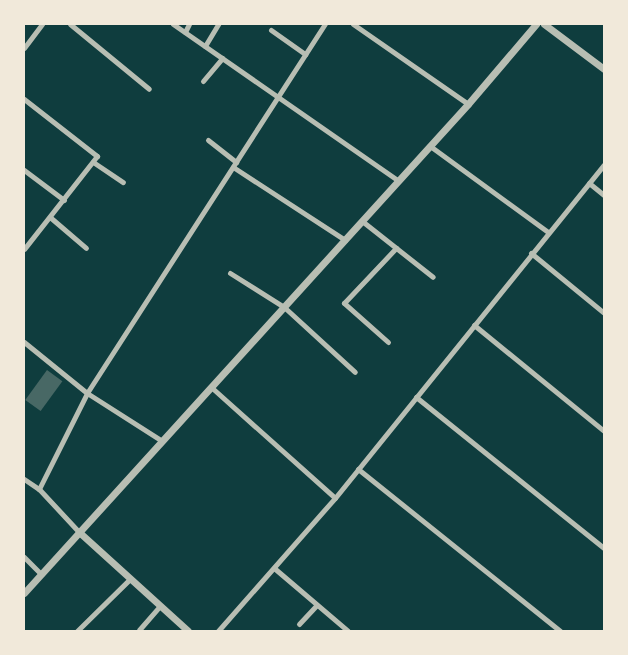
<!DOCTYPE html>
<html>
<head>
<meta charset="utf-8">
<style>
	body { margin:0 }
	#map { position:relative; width:628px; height:655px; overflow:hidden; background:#0f3d3e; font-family:"Work Sans",sans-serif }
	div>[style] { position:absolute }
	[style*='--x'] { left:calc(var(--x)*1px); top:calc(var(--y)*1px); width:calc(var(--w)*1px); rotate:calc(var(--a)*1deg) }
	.building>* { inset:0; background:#486865; transform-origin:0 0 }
	.minor>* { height:5px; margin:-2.5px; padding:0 2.5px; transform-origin:2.5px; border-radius:2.5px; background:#b8beb3 }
	.tertiary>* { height:7px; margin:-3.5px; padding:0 3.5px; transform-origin:3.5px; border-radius:3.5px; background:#b8beb3 }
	span { translate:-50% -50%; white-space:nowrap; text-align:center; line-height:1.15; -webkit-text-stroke:5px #f1e9da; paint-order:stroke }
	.frame { position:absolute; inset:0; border:25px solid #f1e9da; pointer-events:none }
</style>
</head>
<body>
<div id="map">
	<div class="building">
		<i style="left:47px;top:370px;width:19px;height:37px;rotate:36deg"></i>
	</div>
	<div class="minor">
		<i style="--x:70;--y:24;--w:102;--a:39.4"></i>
		<i style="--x:173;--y:24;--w:275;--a:34.8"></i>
		<i style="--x:353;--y:24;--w:140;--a:34.8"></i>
		<i style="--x:271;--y:30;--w:42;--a:35.2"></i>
		<i style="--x:185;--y:32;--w:9;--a:-63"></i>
		<i style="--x:205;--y:46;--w:26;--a:-59"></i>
		<i style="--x:24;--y:48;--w:30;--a:-53"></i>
		<i style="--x:203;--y:81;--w:30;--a:-50"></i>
		<i style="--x:24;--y:99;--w:93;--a:38"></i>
		<i style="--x:97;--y:156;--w:118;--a:128.1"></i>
		<i style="--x:208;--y:140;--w:36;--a:38"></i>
		<i style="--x:430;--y:146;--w:146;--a:36.1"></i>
		<i style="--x:93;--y:162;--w:36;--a:34"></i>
		<i style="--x:233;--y:167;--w:134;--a:33.1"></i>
		<i style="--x:24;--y:170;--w:50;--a:36.9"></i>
		<i style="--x:589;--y:183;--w:19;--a:39"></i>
		<i style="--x:51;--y:218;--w:46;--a:40.6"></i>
		<i style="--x:362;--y:221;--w:90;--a:38.3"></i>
		<i style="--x:531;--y:253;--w:94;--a:39.4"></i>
		<i style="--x:230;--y:273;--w:64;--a:32.2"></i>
		<i style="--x:284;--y:307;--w:96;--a:42.5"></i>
		<i style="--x:474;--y:325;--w:168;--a:39.2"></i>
		<i style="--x:24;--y:342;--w:81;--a:39"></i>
		<i style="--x:87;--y:393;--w:89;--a:32.6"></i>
		<i style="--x:388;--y:342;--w:59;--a:-138.4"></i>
		<i style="--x:344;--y:303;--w:76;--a:-46.6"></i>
		<i style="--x:211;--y:387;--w:166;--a:41.8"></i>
		<i style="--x:416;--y:397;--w:241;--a:38.8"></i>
		<i style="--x:358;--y:469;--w:259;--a:38.7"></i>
		<i style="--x:24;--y:479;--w:18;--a:34"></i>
		<i style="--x:39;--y:489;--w:59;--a:47.1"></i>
		<i style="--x:39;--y:489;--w:107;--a:-63.4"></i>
		<i style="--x:87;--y:393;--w:439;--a:-57.2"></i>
		<i style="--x:24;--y:557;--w:24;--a:45"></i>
		<i style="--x:274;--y:568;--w:97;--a:40.4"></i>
		<i style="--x:299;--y:624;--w:26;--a:-47"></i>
		<i style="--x:139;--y:630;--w:32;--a:-49"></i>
		<i style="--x:77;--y:631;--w:74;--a:-44.5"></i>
		<i style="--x:218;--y:631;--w:177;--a:-48.7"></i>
		<i style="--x:335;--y:498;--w:428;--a:-51.1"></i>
	</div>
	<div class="tertiary">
		<i style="--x:544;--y:24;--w:75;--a:36.9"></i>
		<i style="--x:79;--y:532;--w:147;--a:42.2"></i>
		<i style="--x:24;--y:593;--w:660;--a:-47.76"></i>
		<i style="--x:468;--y:104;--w:105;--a:-49.6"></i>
	</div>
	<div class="frame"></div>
</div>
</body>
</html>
